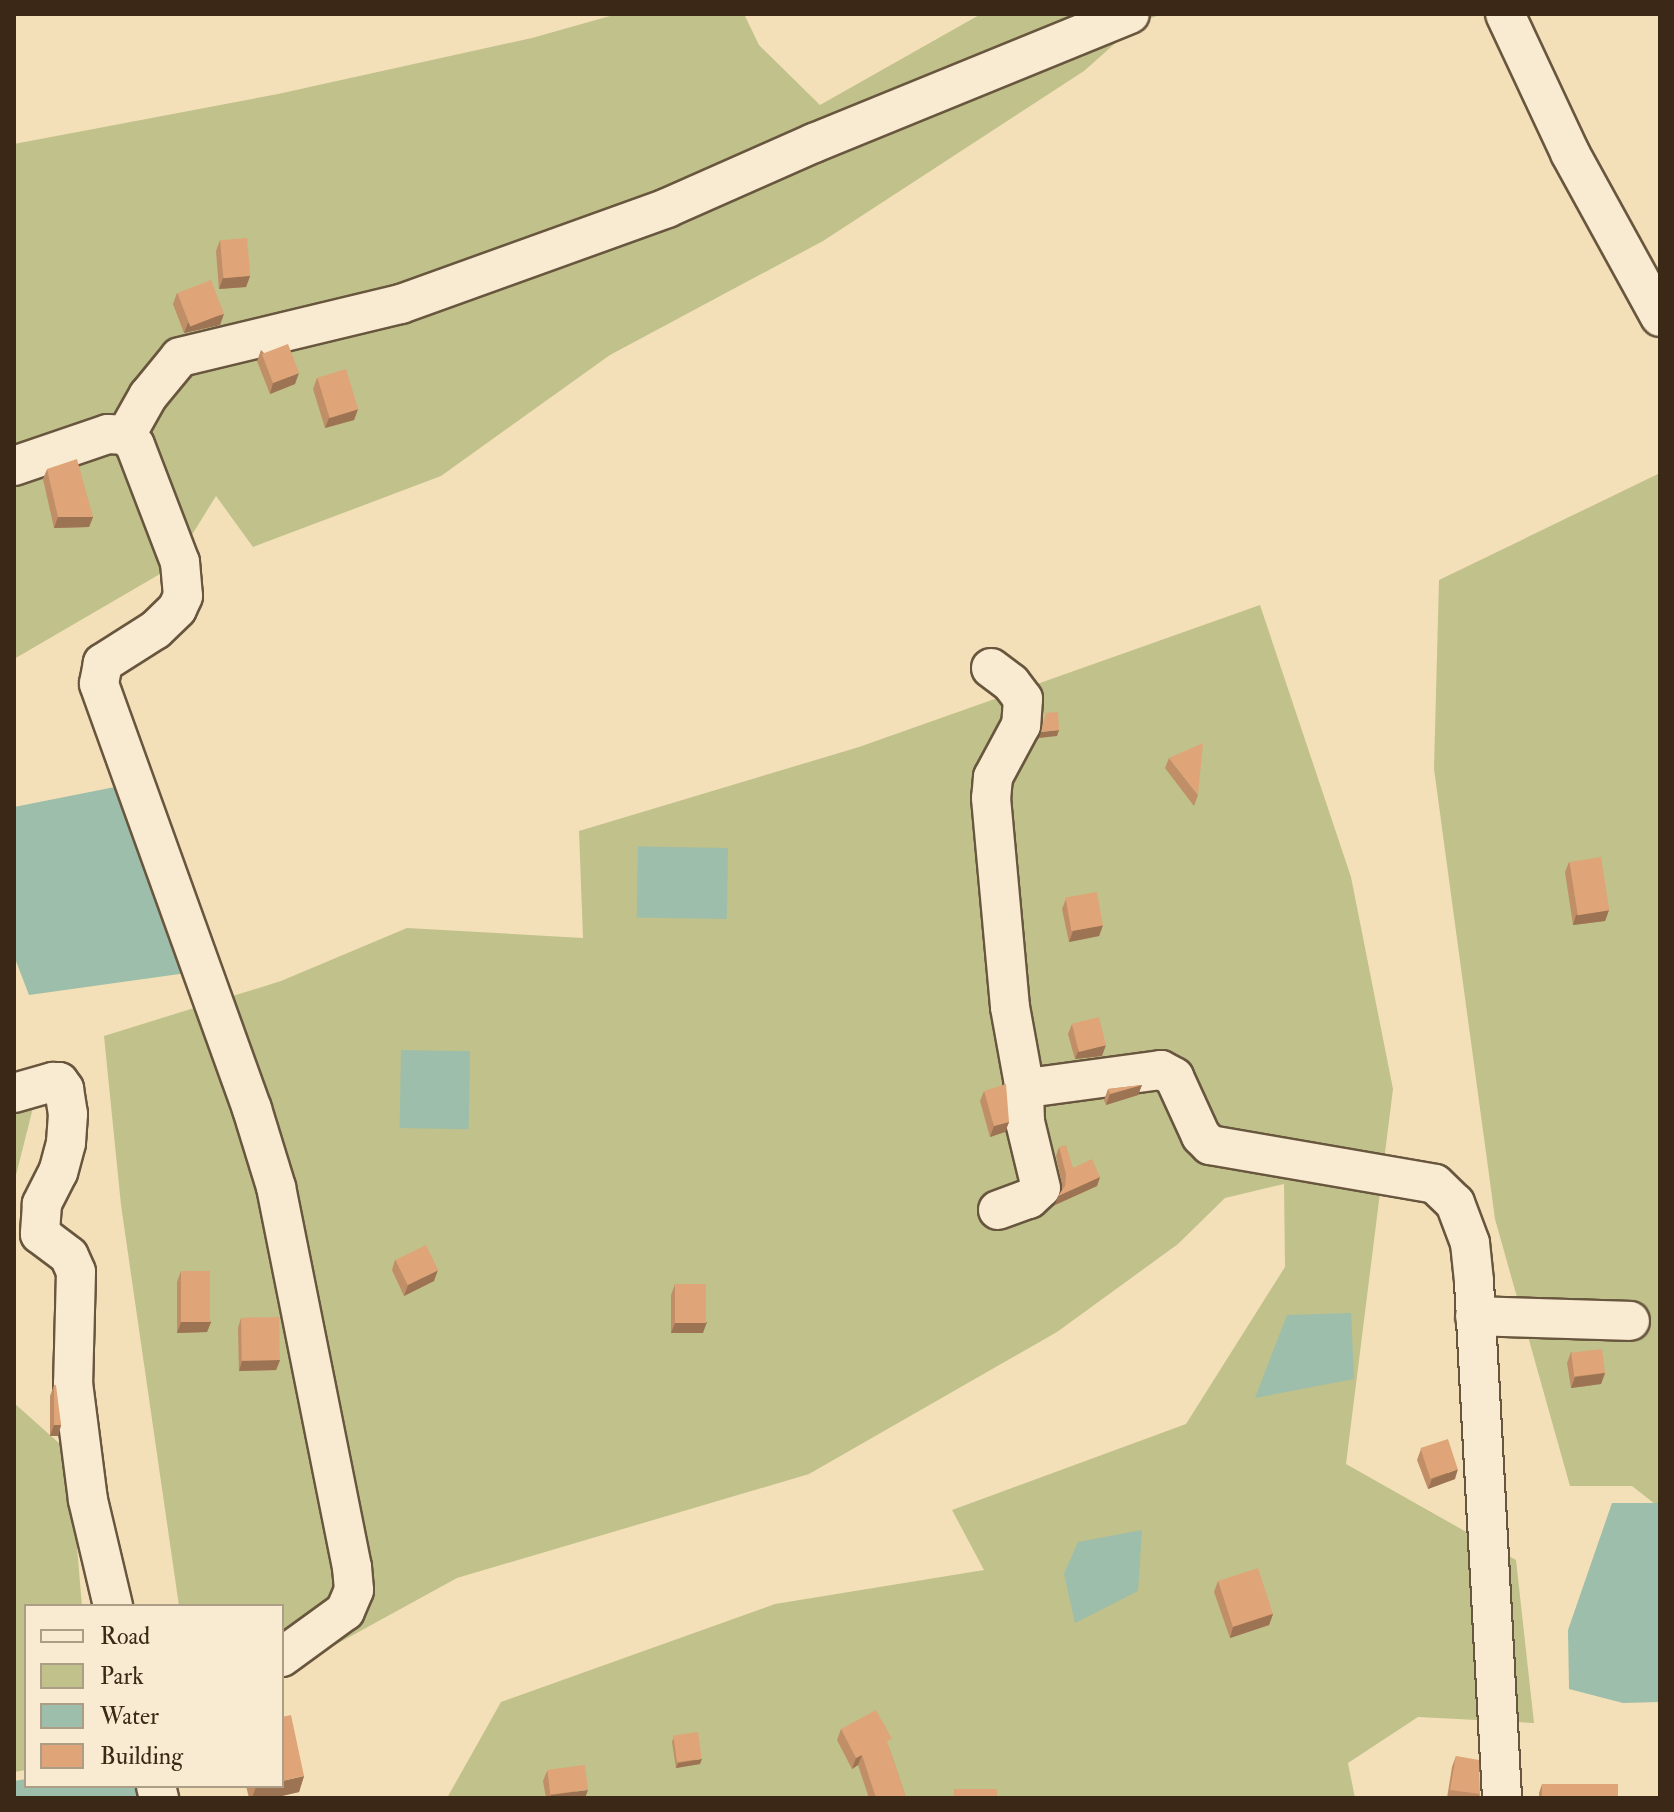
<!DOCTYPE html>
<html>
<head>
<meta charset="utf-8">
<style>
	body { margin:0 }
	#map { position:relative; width:1674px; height:1812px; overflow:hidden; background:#f4e0b8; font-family:"IM FELL Double Pica",serif }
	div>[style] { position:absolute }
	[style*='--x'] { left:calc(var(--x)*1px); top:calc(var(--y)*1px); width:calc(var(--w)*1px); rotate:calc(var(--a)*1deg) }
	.green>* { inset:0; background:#c0c18b }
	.water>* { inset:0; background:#9cbeaa; transform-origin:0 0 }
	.roads { filter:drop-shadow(2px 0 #69563e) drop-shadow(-2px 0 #69563e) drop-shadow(0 2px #69563e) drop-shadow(0 -2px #69563e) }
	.minor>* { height:38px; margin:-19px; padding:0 19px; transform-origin:19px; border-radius:19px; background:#f8ebd1 }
	.wall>* { inset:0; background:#c08e67 }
	.shaded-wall>* { inset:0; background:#9c7454 }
	.building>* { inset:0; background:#dfa578; transform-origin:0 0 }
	span { translate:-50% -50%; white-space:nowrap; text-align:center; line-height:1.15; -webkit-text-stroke:6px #f8ebd1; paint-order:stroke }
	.frame { position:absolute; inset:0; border:16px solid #3b2816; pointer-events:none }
	.legend { position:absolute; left:24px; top:1604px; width:260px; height:184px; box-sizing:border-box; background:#f8ebd1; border:2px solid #ac9d86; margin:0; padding:10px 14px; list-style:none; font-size:24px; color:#3b2816 }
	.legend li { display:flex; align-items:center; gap:16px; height:40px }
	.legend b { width:40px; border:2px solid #ac9d86 }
</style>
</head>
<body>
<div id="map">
	<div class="green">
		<i style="clip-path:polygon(617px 14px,744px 14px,759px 45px,820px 105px,981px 14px,1162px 14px,1138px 23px,1084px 71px,823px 241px,610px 355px,441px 476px,253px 547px,216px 496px,172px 567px,14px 659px,14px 144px,278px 94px,532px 38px)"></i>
		<i style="clip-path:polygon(1660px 473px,1660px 1508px,1632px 1486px,1570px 1486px,1495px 1219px,1434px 769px,1439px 580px)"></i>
		<i style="clip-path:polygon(1260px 605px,1351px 877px,1393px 1089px,1346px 1464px,1516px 1560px,1534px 1723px,1418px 1717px,1348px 1763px,1355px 1798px,447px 1798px,501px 1702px,775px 1604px,984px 1570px,952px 1510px,1186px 1424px,1285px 1267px,1284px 1184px,1225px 1198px,1178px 1244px,1057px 1332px,809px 1474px,457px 1578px,282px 1674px,282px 1606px,179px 1606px,121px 1205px,104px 1036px,281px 981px,407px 928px,583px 938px,579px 831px,859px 747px)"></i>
		<i style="clip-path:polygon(35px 1100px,14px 1183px,14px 1110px)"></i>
		<i style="clip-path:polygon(14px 1403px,69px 1452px,82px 1606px,26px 1606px,26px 1770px,14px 1772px)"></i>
	</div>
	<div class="water">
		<i style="clip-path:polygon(120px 786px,194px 972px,29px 995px,14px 956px,14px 807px)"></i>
		<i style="left:728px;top:848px;width:71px;height:90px;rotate:91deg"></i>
		<i style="left:401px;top:1050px;width:69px;height:78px;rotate:1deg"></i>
		<i style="clip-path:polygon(1351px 1313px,1354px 1379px,1255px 1398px,1287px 1315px)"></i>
		<i style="clip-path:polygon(1612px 1503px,1660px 1503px,1660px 1702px,1623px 1703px,1569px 1689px,1568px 1630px)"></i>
		<i style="clip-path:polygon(1142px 1530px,1138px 1591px,1075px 1623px,1064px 1574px,1078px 1542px)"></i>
		<i style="clip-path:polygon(26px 1779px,26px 1786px,138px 1786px,141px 1798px,14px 1798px,14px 1781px)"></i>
	</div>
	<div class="roads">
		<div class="minor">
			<i style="--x:1505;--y:14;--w:153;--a:64.9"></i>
			<i style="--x:1570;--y:153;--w:187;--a:61.2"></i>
			<i style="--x:126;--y:435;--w:45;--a:-60.6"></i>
			<i style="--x:148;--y:396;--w:50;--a:-50.6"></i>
			<i style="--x:180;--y:357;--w:227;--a:-13.5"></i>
			<i style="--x:401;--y:304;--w:283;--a:-19.8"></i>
			<i style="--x:667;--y:208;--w:161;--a:-23.9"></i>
			<i style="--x:814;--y:143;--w:341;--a:-22.2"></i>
			<i style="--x:14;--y:466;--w:99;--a:-18.8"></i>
			<i style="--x:108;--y:434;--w:18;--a:3"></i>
			<i style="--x:126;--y:435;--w:13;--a:48"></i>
			<i style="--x:135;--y:445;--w:125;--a:69"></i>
			<i style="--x:180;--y:562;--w:34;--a:85"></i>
			<i style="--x:183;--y:596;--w:14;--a:115"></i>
			<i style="--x:177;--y:609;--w:30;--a:136"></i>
			<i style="--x:155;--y:630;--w:62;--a:147.6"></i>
			<i style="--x:103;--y:663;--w:21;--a:101"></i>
			<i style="--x:99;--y:684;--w:452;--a:70.2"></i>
			<i style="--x:252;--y:1109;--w:82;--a:72.9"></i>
			<i style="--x:276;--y:1187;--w:388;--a:78.7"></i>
			<i style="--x:352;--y:1567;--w:23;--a:85"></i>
			<i style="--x:354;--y:1590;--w:23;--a:113"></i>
			<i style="--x:345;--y:1611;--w:78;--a:143.9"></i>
			<i style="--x:991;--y:668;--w:25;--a:37"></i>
			<i style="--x:1011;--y:683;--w:20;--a:53"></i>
			<i style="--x:1023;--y:699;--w:26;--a:94"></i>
			<i style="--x:1021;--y:725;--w:59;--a:118.3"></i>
			<i style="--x:993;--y:777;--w:21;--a:95"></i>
			<i style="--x:991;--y:798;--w:210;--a:84.8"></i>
			<i style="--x:1010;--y:1007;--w:78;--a:79.7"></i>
			<i style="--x:1024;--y:1084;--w:11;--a:15"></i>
			<i style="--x:1035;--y:1087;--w:127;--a:-7.7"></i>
			<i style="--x:1161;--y:1070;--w:15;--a:28"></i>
			<i style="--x:1174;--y:1077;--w:65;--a:65.4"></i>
			<i style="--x:1201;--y:1136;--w:13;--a:45"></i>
			<i style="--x:1210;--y:1145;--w:228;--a:9.8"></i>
			<i style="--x:1435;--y:1184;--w:28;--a:44"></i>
			<i style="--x:1455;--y:1203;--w:43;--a:69.4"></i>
			<i style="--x:1470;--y:1243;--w:39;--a:84"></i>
			<i style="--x:1474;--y:1282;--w:517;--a:86.89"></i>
			<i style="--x:14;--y:1093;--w:41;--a:-15.8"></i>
			<i style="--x:53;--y:1082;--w:6;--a:0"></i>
			<i style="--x:59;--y:1082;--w:9;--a:54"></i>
			<i style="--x:64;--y:1089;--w:25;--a:81"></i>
			<i style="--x:68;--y:1114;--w:29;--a:94"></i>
			<i style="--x:66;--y:1143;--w:30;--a:105"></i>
			<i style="--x:58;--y:1172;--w:36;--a:117"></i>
			<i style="--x:42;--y:1204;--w:30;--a:94"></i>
			<i style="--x:40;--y:1234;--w:36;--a:37"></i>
			<i style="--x:69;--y:1256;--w:17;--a:66"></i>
			<i style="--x:76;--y:1272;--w:111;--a:91.5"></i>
			<i style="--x:73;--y:1383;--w:118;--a:82.7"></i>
			<i style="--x:88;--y:1500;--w:109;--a:76.7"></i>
			<i style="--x:998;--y:1210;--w:33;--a:-20"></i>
			<i style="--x:1029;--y:1199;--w:16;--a:-43"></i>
			<i style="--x:1041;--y:1188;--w:68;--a:-103.6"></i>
			<i style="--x:1025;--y:1122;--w:38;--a:-92"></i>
			<i style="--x:1475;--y:1316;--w:155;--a:1.8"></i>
			<i style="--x:156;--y:1786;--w:12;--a:76"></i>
		</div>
	</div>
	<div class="wall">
		<i style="clip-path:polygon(220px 240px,250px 276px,246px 287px,219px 289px,216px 251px)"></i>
		<i style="clip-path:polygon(177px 293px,220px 325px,184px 333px,173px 304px)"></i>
		<i style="clip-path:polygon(261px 350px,295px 384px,270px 394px,257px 361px)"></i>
		<i style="clip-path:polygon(317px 378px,358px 409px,354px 420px,325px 428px,313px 389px)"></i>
		<i style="clip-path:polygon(47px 469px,93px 517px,89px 527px,54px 528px,43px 479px)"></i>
		<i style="clip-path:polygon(1169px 758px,1198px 795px,1194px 806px,1165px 768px)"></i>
		<i style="clip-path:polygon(1569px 862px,1609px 910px,1605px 921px,1573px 925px,1565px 872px)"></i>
		<i style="clip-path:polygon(1066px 899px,1103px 925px,1099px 936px,1069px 942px,1062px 909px)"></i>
		<i style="clip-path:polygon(1072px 1024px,1102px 1056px,1075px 1059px,1068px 1034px)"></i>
		<i style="clip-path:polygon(1142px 1085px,1138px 1095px,1106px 1105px,1104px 1100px,1108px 1089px)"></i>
		<i style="clip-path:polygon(984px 1091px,1009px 1122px,1005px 1132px,990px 1137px,980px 1101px)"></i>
		<i style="clip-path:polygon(1059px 1147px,1073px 1168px,1100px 1177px,1097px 1186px,1055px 1205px,1062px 1190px,1062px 1184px,1056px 1156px)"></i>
		<i style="clip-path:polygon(395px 1260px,434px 1281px,404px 1296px,392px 1270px)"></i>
		<i style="clip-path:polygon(181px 1271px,211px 1322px,207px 1332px,177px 1333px,177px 1282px)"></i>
		<i style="clip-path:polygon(675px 1284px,703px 1333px,671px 1333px,671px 1295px)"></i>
		<i style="clip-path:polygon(241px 1318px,280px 1360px,276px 1370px,239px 1371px,238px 1328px)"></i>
		<i style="clip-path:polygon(1571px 1352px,1605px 1373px,1601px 1384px,1571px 1388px,1567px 1363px)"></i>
		<i style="clip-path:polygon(54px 1385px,61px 1425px,58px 1436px,50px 1436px,50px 1396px)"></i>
		<i style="clip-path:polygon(1421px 1449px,1455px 1479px,1428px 1489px,1417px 1460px)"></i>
		<i style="clip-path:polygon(1218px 1581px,1273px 1614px,1269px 1625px,1230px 1638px,1214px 1592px)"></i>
		<i style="clip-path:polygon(841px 1729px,889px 1747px,906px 1798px,869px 1798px,858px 1765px,852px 1769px,837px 1740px)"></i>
		<i style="clip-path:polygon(674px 1737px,700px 1764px,676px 1768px,672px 1742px)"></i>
		<i style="clip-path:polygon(1456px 1756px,1480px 1794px,1479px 1798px,1447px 1798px,1452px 1767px)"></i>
		<i style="clip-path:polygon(547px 1771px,585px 1798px,546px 1798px,543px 1781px)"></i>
		<i style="clip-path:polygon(304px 1776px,299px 1792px,273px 1798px,249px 1798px,246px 1786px,282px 1786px)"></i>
		<i style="clip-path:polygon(1542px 1784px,1618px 1798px,1539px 1798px,1539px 1793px)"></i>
	</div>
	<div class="shaded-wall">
		<i style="clip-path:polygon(250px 276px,246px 287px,219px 289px,223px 278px)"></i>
		<i style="clip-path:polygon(224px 314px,220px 325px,184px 333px,188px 323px)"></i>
		<i style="clip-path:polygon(299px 373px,295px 384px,270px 394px,273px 383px)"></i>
		<i style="clip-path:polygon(358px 409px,354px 420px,325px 428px,329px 418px)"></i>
		<i style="clip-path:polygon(58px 517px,93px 517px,89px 527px,54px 528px)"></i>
		<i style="clip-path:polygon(1059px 730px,1057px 736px,1039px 738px,1041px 732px)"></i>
		<i style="clip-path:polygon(1609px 910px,1605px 921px,1573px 925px,1576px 915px)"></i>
		<i style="clip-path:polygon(1103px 925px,1099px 936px,1069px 942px,1073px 931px)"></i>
		<i style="clip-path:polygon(1106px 1045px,1102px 1056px,1075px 1059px,1079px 1049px)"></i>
		<i style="clip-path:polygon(1142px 1085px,1138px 1095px,1106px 1105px,1110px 1094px)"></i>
		<i style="clip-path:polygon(1009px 1122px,1005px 1132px,990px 1137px,994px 1126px)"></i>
		<i style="clip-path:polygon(1100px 1177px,1097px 1186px,1055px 1205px,1058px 1196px)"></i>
		<i style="clip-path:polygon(438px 1270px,434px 1281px,404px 1296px,408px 1285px)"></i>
		<i style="clip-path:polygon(181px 1322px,211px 1322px,207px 1332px,177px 1333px)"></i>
		<i style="clip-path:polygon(707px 1322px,703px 1333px,671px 1333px,675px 1323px)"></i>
		<i style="clip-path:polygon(280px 1360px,276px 1370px,239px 1371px,242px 1361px)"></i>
		<i style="clip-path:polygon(1605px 1373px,1601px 1384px,1571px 1388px,1575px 1377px)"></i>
		<i style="clip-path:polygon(54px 1425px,61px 1425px,58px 1436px,50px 1436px)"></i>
		<i style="clip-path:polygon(1458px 1469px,1455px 1479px,1428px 1489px,1432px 1479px)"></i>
		<i style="clip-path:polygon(1273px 1614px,1269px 1625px,1230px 1638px,1233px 1627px)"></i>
		<i style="clip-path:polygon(862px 1755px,858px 1765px,852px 1769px,856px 1758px)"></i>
		<i style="clip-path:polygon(702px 1759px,700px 1764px,676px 1768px,678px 1763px)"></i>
		<i style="clip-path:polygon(304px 1776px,299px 1792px,273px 1798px,252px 1798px,256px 1787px,262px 1786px,282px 1786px,282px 1781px)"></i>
		<i style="clip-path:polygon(588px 1790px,585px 1798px,550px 1798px,551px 1795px)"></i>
	</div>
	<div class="building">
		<i style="left:247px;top:238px;width:38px;height:27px;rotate:85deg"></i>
		<i style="left:211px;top:280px;width:36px;height:36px;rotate:69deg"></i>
		<i style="left:288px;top:344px;width:31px;height:28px;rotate:69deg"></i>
		<i style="left:346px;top:369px;width:42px;height:30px;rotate:73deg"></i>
		<i style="clip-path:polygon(77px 459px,93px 517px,58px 517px,47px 469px)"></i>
		<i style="clip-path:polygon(1058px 712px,1059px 730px,1041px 732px,1046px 713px)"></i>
		<i style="clip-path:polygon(1203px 743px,1198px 795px,1169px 758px)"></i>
		<i style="left:1601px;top:857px;width:54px;height:32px;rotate:81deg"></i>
		<i style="left:1097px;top:892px;width:34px;height:32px;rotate:80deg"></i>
		<i style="left:1099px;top:1017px;width:29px;height:28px;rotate:76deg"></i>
		<i style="clip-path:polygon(1006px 1084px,1009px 1122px,994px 1126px,984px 1091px)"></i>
		<i style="clip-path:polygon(1142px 1085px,1110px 1094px,1108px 1089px)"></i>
		<i style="clip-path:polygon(1066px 1145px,1073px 1168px,1092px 1159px,1100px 1177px,1058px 1196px,1065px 1186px,1066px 1174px,1059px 1147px)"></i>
		<i style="left:426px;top:1245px;width:28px;height:34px;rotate:64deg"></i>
		<i style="left:181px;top:1271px;width:29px;height:51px"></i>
		<i style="left:675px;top:1284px;width:31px;height:39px"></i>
		<i style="left:279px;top:1317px;width:43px;height:38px;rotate:89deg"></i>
		<i style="left:1602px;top:1349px;width:24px;height:31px;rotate:83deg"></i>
		<i style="clip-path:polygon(54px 1385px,56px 1385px,61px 1425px,54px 1425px)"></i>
		<i style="left:1448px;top:1439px;width:32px;height:29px;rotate:72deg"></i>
		<i style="left:1258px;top:1568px;width:48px;height:42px;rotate:72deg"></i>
		<i style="clip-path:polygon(876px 1710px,892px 1739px,887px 1741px,906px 1798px,876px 1798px,862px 1755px,856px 1758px,841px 1729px)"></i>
		<i style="clip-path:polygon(291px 1715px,304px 1776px,282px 1781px,282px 1717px)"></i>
		<i style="left:698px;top:1732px;width:27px;height:25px;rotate:82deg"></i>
		<i style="clip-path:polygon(1456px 1756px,1479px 1760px,1480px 1794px,1450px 1790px)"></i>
		<i style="left:585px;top:1765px;width:25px;height:38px;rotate:83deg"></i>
		<i style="left:1542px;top:1784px;width:76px;height:14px"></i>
		<i style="left:954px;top:1789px;width:43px;height:9px"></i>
	</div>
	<div class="frame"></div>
	<ul class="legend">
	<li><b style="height:10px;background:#f8ebd1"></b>Road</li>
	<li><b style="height:22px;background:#c0c18b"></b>Park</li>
	<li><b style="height:22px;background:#9cbeaa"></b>Water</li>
	<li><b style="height:22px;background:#dfa578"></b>Building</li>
	</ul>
</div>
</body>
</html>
